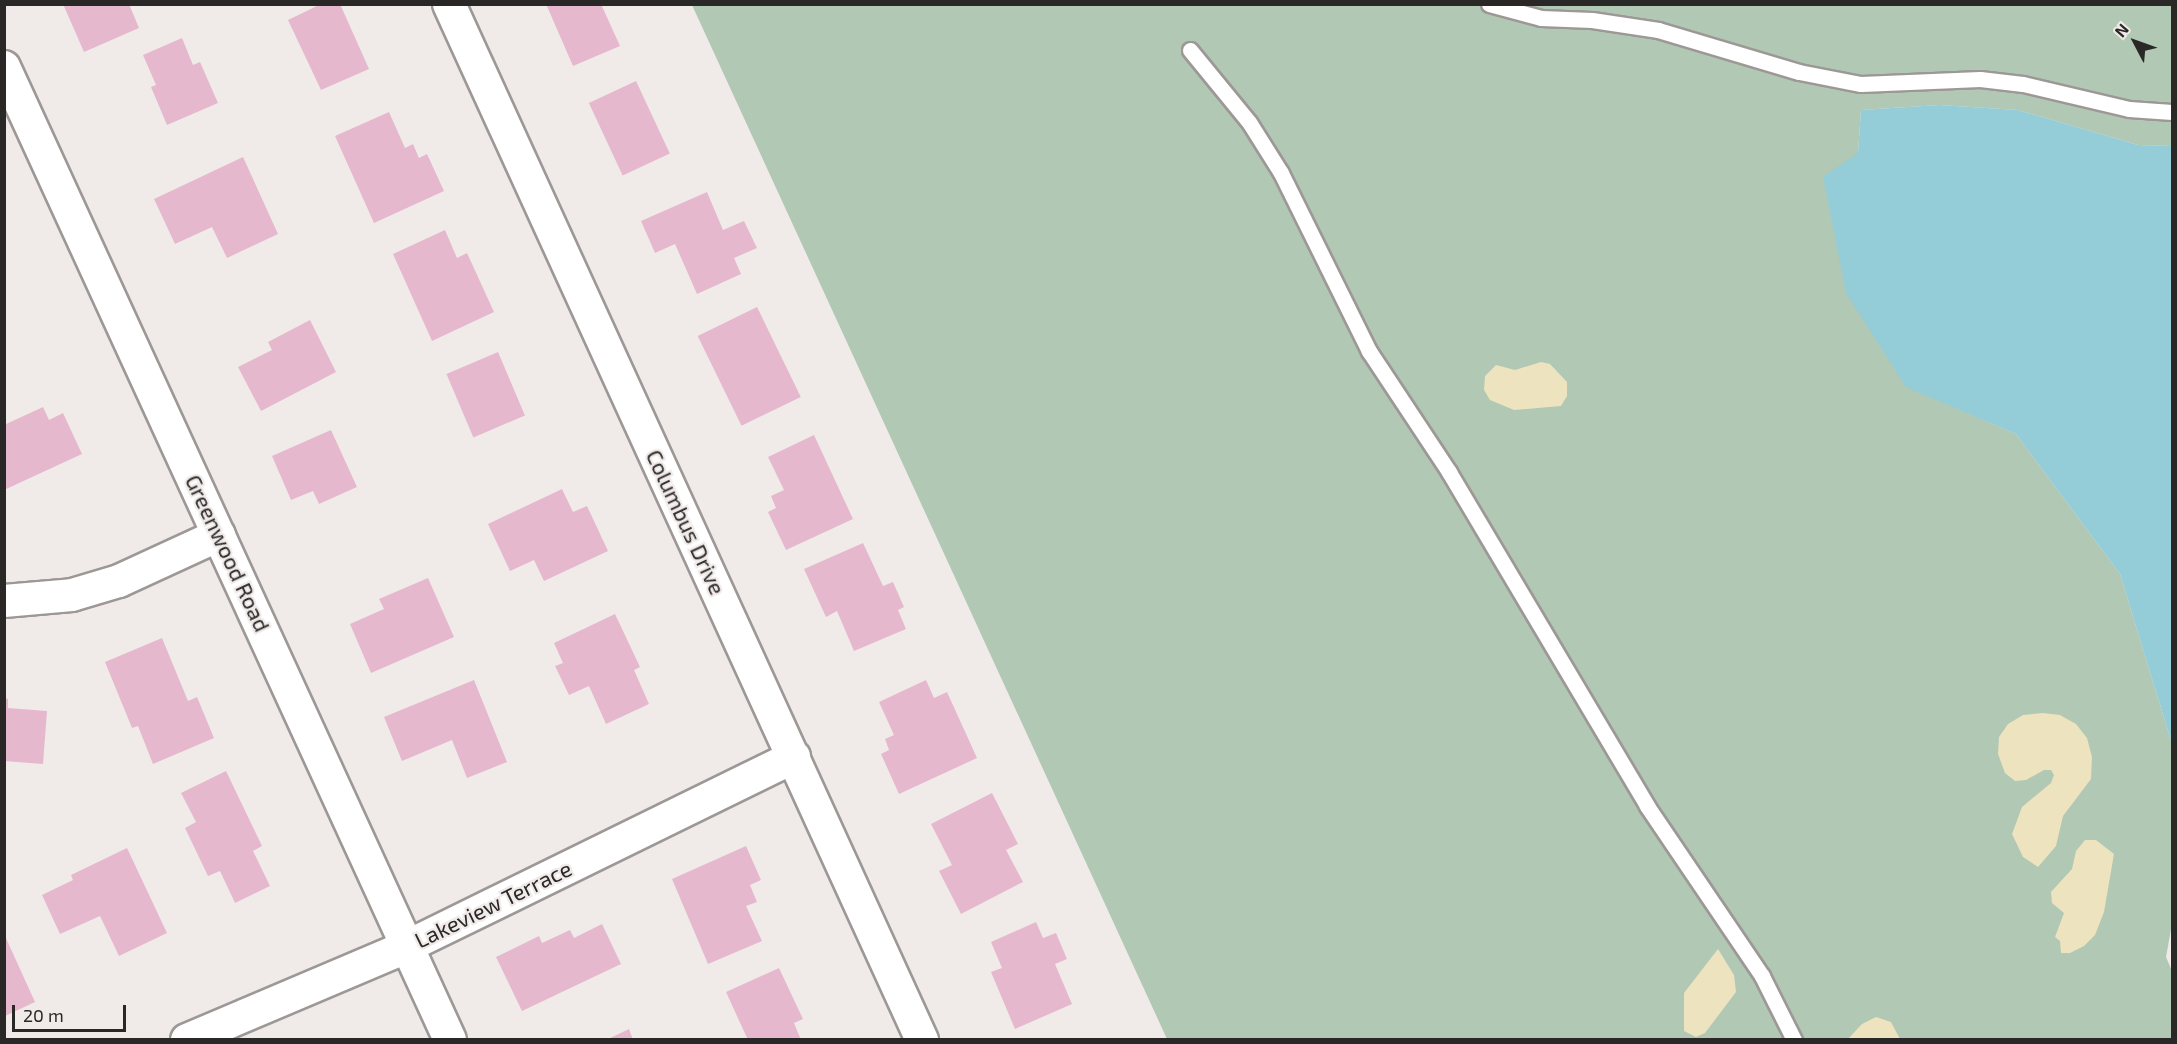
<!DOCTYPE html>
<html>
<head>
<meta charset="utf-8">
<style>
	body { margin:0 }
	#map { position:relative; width:2177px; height:1044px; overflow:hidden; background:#f0ebe9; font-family:"Exo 2",sans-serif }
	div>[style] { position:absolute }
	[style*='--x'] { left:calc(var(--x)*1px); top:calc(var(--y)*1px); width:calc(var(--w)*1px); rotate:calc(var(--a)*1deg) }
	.green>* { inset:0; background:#b0c8b4 }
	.sand>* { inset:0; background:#ede3be }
	.water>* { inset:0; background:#94ccd7 }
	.building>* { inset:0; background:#e5b8ce; transform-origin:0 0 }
	.roads { filter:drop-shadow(2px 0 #9d9896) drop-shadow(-2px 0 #9d9896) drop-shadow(0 2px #9d9896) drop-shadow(0 -2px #9d9896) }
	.service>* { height:15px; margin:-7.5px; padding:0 7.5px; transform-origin:7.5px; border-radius:7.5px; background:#fff }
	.minor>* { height:32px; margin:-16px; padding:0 16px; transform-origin:16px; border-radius:16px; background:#fff }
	span { translate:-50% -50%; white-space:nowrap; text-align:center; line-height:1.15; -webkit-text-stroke:4.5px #f0ebe9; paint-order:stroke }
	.street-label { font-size:22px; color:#2a2827 }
	.frame { position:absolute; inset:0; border:6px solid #2a2827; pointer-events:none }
	.north { position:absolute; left:2105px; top:12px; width:60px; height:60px; -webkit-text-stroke:4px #f0ebe9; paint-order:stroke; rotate:311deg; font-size:16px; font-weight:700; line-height:24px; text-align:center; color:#2a2827 }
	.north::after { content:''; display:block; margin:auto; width:21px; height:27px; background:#2a2827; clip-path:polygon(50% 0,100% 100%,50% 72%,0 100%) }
	.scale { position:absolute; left:12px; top:1005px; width:114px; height:27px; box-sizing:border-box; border:3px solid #2a2827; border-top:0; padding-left:8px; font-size:18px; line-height:21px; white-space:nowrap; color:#2a2827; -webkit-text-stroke:4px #f0ebe9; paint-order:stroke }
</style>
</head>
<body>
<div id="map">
	<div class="green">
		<i style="clip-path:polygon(692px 5px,2172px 5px,2172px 146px,2138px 145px,2018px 110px,1939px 105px,1861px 110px,1858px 153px,1906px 386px,2016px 434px,2120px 574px,2172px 744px,2172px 924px,2166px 957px,2172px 971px,2172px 1039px,1167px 1039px)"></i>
	</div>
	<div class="sand">
		<i style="clip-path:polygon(1541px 362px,1550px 364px,1567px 382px,1567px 396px,1561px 406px,1514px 410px,1490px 400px,1484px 390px,1485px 376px,1496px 365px,1515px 370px)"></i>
		<i style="clip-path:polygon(2043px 713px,2060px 715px,2076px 724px,2087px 738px,2092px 757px,2091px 779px,2063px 816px,2056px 846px,2038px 867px,2023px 857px,2012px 834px,2022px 807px,2051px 783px,2054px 775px,2051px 770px,2044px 770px,2026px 780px,2015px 781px,2005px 773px,1998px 754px,1999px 737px,2008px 724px,2023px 715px)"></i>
		<i style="clip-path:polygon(2085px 840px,2096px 840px,2114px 854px,2104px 912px,2095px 935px,2084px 946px,2070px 953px,2061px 953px,2060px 941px,2055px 937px,2064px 913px,2052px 903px,2051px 892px,2072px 869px,2076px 851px)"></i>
		<i style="clip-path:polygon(1718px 949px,1734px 975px,1736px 992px,1705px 1033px,1696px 1037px,1684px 1031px,1684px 993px)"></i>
		<i style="clip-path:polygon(1876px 1017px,1891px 1022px,1900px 1039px,1848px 1039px,1862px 1024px)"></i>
	</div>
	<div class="water">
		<i style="clip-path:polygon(1939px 105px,2018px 110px,2138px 145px,2172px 146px,2172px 744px,2120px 574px,2016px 434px,1906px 387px,1846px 293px,1823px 177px,1858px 153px,1861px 110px)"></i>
	</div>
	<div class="building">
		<i style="clip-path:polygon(63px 4px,129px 4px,139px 28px,84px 52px)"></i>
		<i style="clip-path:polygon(321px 4px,340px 4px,369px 69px,321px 90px,288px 20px)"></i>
		<i style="clip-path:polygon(546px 4px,601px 4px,620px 46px,573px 66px)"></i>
		<i style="clip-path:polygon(182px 38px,193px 65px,200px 62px,218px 103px,167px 125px,151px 87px,156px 85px,143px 55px)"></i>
		<i style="left:636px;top:81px;width:80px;height:52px;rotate:65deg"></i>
		<i style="clip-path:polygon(389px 112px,405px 148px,413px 144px,419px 158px,427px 154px,444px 191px,374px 223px,335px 136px)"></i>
		<i style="clip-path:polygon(243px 157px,278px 234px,227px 258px,212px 227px,175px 244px,154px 199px)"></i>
		<i style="clip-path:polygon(707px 192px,723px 230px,744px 221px,757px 248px,734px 258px,741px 274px,697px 294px,675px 244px,655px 253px,641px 221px)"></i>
		<i style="clip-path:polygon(445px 230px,457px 258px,467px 253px,494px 312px,432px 341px,393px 254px)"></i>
		<i style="left:757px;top:307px;width:100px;height:66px;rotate:64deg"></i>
		<i style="clip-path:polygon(310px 320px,336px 372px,261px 411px,238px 367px,272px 350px,268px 342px)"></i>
		<i style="left:498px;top:352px;width:69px;height:56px;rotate:67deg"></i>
		<i style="clip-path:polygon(43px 407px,49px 420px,63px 413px,82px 454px,4px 490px,4px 425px)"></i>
		<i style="clip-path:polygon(331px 430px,357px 487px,319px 504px,313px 491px,291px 500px,272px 456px)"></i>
		<i style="clip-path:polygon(814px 435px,853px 519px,786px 550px,768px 512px,776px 508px,771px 496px,784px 490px,768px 457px)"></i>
		<i style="clip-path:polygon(562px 489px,573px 512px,587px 506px,608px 551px,544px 581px,534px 560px,510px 571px,488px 524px)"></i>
		<i style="clip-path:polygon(863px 543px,883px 586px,893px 582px,904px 607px,898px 610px,906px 629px,854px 651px,837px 611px,826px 617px,804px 569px)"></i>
		<i style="clip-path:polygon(428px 578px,454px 637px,371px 673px,350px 624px,384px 609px,379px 599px)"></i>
		<i style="clip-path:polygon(615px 614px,640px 667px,634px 670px,649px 704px,606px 724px,589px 686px,569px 695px,555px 666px,563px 663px,554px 643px)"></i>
		<i style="clip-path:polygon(162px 638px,188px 701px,197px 697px,214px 738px,153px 764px,138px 726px,132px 728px,105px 662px)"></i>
		<i style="clip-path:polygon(474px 680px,507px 762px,467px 778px,452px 740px,402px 761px,384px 717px)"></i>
		<i style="clip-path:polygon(926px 680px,934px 698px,947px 692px,977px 758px,899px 794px,881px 754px,889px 750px,885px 739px,894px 735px,879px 702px)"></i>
		<i style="clip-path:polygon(4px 698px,8px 699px,8px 708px,47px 711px,43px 764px,4px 761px)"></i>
		<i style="clip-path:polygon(226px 771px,262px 846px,253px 851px,270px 886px,235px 903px,220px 871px,208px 876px,185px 828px,196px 822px,181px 793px)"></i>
		<i style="clip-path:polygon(992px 793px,1018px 844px,1006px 850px,1023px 882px,961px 914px,939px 871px,952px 865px,931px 824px)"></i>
		<i style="clip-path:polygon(746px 846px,761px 880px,750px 885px,757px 902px,746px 906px,762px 941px,708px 964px,672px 879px)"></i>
		<i style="clip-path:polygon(127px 848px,167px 933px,119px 956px,100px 916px,60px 934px,42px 895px,73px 880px,71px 875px)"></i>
		<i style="clip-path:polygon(1036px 922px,1043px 938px,1056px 933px,1067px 959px,1055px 964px,1072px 1004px,1015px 1029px,991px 972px,1002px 968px,991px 942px)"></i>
		<i style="clip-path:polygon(602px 924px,621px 964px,522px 1011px,496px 957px,539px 936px,542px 943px,570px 930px,574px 938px)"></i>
		<i style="clip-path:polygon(5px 936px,35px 1002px,5px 1016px)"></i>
		<i style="clip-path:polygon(779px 968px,803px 1019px,794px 1023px,801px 1040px,748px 1040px,726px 992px)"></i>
		<i style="clip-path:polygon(629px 1029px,633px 1040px,606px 1040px)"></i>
	</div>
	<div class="roads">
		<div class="service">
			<i style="--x:1489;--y:4;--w:54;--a:15.1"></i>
			<i style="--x:1541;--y:18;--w:51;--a:2.2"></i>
			<i style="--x:1592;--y:20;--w:67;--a:8.6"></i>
			<i style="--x:1658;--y:30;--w:147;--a:16.6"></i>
			<i style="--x:1799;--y:72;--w:63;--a:11"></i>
			<i style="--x:1861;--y:84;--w:119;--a:-2.4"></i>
			<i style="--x:1980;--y:79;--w:43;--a:6.6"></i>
			<i style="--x:2023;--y:84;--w:109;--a:13.3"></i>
			<i style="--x:2129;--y:109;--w:43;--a:4"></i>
			<i style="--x:1190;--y:50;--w:93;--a:50.7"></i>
			<i style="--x:1249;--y:122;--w:60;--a:57.9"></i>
			<i style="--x:1281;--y:173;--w:199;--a:63.7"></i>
			<i style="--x:1369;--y:351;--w:145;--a:56.5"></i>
			<i style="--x:1449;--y:472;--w:388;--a:59.3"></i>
			<i style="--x:1647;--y:806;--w:205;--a:55.9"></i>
			<i style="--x:1762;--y:976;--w:72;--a:63.4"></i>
		</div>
		<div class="minor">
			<i style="--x:449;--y:4;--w:1139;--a:65.46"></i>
			<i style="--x:4;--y:67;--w:1070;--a:65.37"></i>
			<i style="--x:4;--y:601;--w:68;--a:-5"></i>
			<i style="--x:72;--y:595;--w:49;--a:-16.6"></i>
			<i style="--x:119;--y:581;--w:110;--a:-24.7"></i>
			<i style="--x:187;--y:1040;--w:240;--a:-23"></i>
			<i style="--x:408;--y:946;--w:430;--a:-26.1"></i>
		</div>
	</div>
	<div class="street-label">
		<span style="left:686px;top:522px;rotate:65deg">Columbus Drive</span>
		<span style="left:228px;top:553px;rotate:65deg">Greenwood Road</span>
		<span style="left:493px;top:904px;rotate:-26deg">Lakeview Terrace</span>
	</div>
	<div class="frame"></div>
	<div class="north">N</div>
	<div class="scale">20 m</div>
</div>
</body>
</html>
